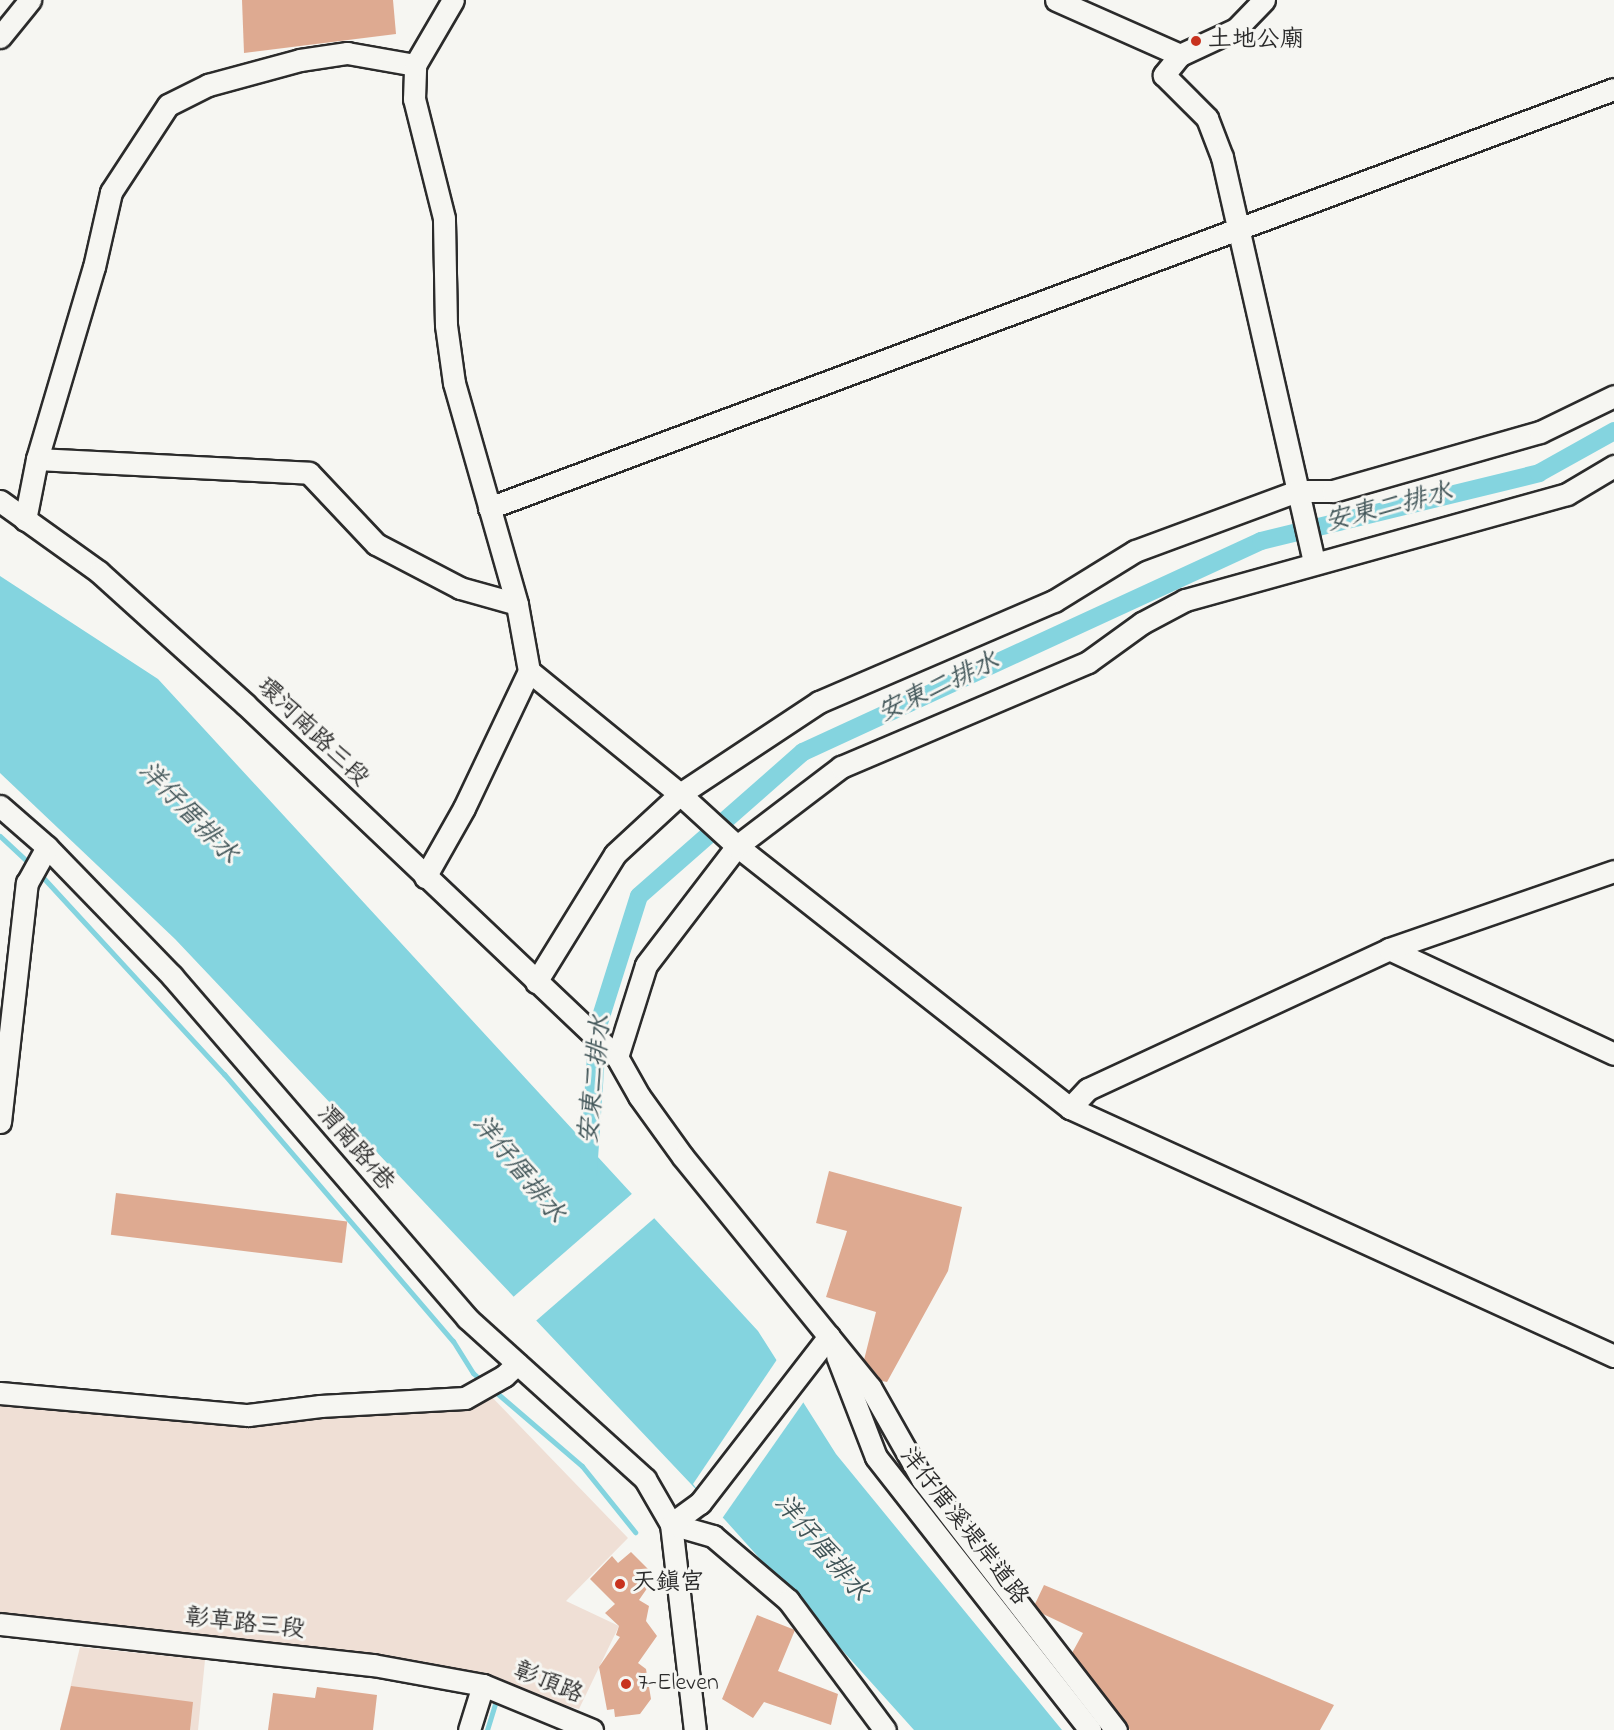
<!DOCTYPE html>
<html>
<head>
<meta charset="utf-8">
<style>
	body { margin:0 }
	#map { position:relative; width:1614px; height:1730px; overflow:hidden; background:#f6f6f2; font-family:"Indie Flower","LXGW WenKai TC",sans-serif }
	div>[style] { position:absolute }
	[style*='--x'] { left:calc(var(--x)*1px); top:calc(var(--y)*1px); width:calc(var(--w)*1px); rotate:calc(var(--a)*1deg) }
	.built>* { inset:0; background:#efdfd5 }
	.water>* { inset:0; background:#84d4df }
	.pier>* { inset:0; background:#f6f6f2; transform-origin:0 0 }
	.stream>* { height:5px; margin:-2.5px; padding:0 2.5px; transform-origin:2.5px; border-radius:2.5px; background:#84d4df }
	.canal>* { height:18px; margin:-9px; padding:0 9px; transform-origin:9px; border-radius:9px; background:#84d4df }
	.building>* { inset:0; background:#deaa91; transform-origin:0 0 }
	.roads { filter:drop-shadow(2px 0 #2b2b2b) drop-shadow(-2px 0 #2b2b2b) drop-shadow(0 2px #2b2b2b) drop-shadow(0 -2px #2b2b2b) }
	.minor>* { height:21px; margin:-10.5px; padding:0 10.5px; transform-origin:10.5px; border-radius:10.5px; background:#f6f6f2 }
	.dots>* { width:16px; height:16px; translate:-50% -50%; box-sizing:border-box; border:3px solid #f6f6f2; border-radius:50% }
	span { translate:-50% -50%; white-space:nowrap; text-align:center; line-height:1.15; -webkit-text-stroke:6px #f6f6f2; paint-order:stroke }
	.poi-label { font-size:24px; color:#2b2b2b }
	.left { translate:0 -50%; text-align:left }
	.street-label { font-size:24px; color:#2b2b2b }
	.water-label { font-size:26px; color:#415558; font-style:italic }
</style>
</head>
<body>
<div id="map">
	<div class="built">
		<i style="clip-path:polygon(487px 1392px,628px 1538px,566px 1601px,619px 1626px,579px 1709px,483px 1685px,0 1628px,0 1393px,248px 1415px)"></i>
		<i style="clip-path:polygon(80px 1647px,205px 1660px,198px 1730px,60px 1730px)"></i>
	</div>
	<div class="water">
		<i style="clip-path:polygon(0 576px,158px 679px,758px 1331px,836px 1454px,1062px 1730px,914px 1730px,726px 1521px,175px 939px,0 773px)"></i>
	</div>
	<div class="pier">
		<i style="left:634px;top:1192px;width:33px;height:163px;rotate:49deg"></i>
		<i style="clip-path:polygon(778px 1358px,805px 1400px,721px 1520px,693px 1484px)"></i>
	</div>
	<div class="stream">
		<i style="--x:0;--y:836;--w:42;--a:43.1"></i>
		<i style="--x:38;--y:872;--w:275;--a:47.4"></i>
		<i style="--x:224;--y:1074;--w:352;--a:49.4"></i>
		<i style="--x:453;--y:1341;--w:38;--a:58"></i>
		<i style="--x:473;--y:1373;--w:13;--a:42"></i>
		<i style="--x:491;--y:1388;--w:120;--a:40.6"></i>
		<i style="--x:582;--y:1466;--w:85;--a:51.2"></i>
		<i style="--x:487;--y:1730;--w:27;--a:-73"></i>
	</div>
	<div class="canal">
		<i style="--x:588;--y:1173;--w:147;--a:-86.1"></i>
		<i style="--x:598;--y:1026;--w:136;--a:-72.5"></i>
		<i style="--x:639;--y:896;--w:218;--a:-41.3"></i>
		<i style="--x:803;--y:752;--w:504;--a:-24.74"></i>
		<i style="--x:1261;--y:541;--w:286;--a:-13.7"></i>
		<i style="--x:1539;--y:473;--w:86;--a:-29.2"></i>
	</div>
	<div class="building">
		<i style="clip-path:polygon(242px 0,393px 0,396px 34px,244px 53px)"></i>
		<i style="clip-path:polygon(829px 1171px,962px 1207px,948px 1271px,887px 1382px,882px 1381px,864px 1360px,876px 1312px,826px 1297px,847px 1231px,816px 1223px)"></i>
		<i style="left:116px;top:1193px;width:233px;height:42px;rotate:7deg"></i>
		<i style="clip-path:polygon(631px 1552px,649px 1570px,641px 1582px,648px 1587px,639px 1600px,649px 1606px,646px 1621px,657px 1636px,638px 1663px,646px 1669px,651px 1699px,640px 1714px,615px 1717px,614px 1709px,607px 1710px,599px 1667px,620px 1637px,616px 1635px,619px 1626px,605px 1613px,615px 1604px,590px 1579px,612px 1556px,618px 1563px)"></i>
		<i style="clip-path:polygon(1044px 1585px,1334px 1705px,1320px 1730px,1130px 1730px,1072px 1653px,1083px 1633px,1041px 1613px,1035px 1604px)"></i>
		<i style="clip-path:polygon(757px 1615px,795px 1630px,778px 1671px,838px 1694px,831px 1725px,764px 1702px,753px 1718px,722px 1699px)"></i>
		<i style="clip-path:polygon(71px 1686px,193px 1702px,190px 1730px,60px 1730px)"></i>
		<i style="clip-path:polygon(317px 1687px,377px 1695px,373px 1730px,268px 1730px,273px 1693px,315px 1698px)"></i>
	</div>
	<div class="roads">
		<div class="minor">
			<i style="--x:1056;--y:0;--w:136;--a:23.9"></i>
			<i style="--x:1264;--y:0;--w:40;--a:134"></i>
			<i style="--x:1236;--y:29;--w:62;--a:155.1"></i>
			<i style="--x:1180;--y:55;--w:26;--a:129"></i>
			<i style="--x:1164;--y:75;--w:61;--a:45"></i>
			<i style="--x:1207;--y:118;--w:42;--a:69"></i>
			<i style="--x:1222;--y:157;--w:415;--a:77.2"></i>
			<i style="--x:0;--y:37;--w:48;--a:-51"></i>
			<i style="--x:37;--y:459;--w:272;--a:2.9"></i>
			<i style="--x:309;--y:473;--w:98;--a:46.7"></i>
			<i style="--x:376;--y:544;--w:95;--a:27.6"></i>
			<i style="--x:460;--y:588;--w:59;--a:15.7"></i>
			<i style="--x:0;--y:501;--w:122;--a:35.6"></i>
			<i style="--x:99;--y:572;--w:197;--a:42.1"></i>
			<i style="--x:245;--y:704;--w:513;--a:43.5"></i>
			<i style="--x:617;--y:1057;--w:45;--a:60.6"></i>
			<i style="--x:639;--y:1096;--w:75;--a:54.2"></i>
			<i style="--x:683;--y:1157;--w:296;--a:50.9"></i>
			<i style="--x:870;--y:1387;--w:106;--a:60.5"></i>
			<i style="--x:922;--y:1479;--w:317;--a:52.3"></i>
			<i style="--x:489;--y:508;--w:1200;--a:-20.43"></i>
			<i style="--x:25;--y:520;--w:62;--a:-78.9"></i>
			<i style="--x:37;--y:459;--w:200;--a:-73.5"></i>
			<i style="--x:94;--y:267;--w:77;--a:-77.2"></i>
			<i style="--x:111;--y:192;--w:104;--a:-56.8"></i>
			<i style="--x:168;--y:105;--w:45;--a:-26.6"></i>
			<i style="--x:208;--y:85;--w:95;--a:-15.2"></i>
			<i style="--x:300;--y:60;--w:48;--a:-8.5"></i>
			<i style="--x:347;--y:53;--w:69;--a:10"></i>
			<i style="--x:529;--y:671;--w:195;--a:39.2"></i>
			<i style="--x:680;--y:794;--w:77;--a:42.4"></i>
			<i style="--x:737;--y:846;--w:424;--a:38.2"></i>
			<i style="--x:1070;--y:1108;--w:598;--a:24.51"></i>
			<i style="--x:0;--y:806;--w:62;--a:41.1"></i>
			<i style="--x:47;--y:847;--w:180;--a:45.9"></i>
			<i style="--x:172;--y:976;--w:452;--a:49.2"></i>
			<i style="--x:467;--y:1318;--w:240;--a:42.1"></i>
			<i style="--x:645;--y:1479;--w:52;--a:60"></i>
			<i style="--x:671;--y:1524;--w:207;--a:83.4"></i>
			<i style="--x:425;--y:877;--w:79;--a:-60.5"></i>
			<i style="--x:464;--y:808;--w:152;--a:-64.6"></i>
			<i style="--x:529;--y:671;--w:68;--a:-100.2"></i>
			<i style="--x:517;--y:604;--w:230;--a:-105.9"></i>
			<i style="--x:454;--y:383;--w:59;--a:-97.9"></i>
			<i style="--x:446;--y:325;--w:107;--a:-91.1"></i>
			<i style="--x:444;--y:218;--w:123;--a:-104.1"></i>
			<i style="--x:414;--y:99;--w:34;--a:-88"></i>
			<i style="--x:415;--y:65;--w:75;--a:-59.7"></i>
			<i style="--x:1389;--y:949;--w:248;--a:25"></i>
			<i style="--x:536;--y:982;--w:150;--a:-58.3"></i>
			<i style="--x:615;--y:854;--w:88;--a:-42.7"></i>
			<i style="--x:680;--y:794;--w:167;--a:-33.5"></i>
			<i style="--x:819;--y:702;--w:256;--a:-23.3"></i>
			<i style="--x:1054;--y:601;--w:95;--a:-31.7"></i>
			<i style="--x:1135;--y:551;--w:173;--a:-20.3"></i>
			<i style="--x:1297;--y:491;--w:36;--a:0"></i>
			<i style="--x:1333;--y:491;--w:215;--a:-15.9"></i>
			<i style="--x:1540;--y:432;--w:82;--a:-25.9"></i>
			<i style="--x:617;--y:1057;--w:96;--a:-72.5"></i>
			<i style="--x:646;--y:965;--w:150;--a:-52.6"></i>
			<i style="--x:737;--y:846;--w:131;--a:-37.2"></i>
			<i style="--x:841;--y:767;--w:268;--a:-23"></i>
			<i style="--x:1088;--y:662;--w:67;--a:-35.8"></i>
			<i style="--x:1142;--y:623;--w:49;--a:-28.1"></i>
			<i style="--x:1185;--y:600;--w:396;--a:-15.5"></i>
			<i style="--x:1567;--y:494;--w:55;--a:-30.8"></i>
			<i style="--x:1070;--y:1108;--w:26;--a:-47"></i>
			<i style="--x:1088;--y:1089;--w:332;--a:-24.9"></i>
			<i style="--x:1389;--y:949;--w:238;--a:-19.1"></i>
			<i style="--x:0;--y:1122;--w:241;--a:-83.6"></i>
			<i style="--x:27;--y:883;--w:41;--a:-60.9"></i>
			<i style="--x:837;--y:1356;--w:108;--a:68.9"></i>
			<i style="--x:876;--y:1457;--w:347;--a:51.9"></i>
			<i style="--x:0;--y:1393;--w:249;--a:5.1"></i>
			<i style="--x:248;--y:1415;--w:73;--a:-7.1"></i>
			<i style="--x:320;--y:1406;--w:145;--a:-3.2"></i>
			<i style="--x:465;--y:1398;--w:45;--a:-29.4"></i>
			<i style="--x:504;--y:1376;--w:18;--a:-43"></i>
			<i style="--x:671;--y:1524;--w:44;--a:15.9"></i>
			<i style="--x:713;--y:1536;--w:99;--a:40.5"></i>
			<i style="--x:788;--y:1600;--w:162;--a:53.3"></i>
			<i style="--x:671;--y:1524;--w:36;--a:-36"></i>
			<i style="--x:700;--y:1503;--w:211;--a:-52.3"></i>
			<i style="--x:0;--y:1624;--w:375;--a:6.3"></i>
			<i style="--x:373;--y:1665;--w:112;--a:10.3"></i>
			<i style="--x:483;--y:1685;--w:118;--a:22.4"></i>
			<i style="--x:469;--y:1730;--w:47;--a:-72.7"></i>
		</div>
	</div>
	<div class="dots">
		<i style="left:1196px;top:41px;background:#c8321e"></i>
		<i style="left:620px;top:1584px;background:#c8321e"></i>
		<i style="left:626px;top:1684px;background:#c8321e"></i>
	</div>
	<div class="poi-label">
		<span class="left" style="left:1208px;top:41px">土地公廟</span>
		<span class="left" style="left:632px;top:1584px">天鎮宮</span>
		<span class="left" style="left:638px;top:1684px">7-Eleven</span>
	</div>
	<div class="street-label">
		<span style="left:312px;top:733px;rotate:44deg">環河南路三段</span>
		<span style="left:355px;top:1149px;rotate:49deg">渭南路1巷</span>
		<span style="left:963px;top:1527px;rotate:52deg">洋仔厝溪堤岸道路</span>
		<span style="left:245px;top:1625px;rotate:6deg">彰草路三段</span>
		<span style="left:548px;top:1684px;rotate:22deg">彰頂路</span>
	</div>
	<div class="water-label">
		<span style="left:1389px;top:509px;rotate:-14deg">安東二排水</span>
		<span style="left:939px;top:689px;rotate:-25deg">安東二排水</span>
		<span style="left:187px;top:814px;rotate:46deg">洋仔厝排水</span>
		<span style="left:597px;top:1080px;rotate:-84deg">安東二排水</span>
		<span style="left:517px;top:1170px;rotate:51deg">洋仔厝排水</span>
		<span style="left:820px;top:1549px;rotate:50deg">洋仔厝排水</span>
	</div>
</div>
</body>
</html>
